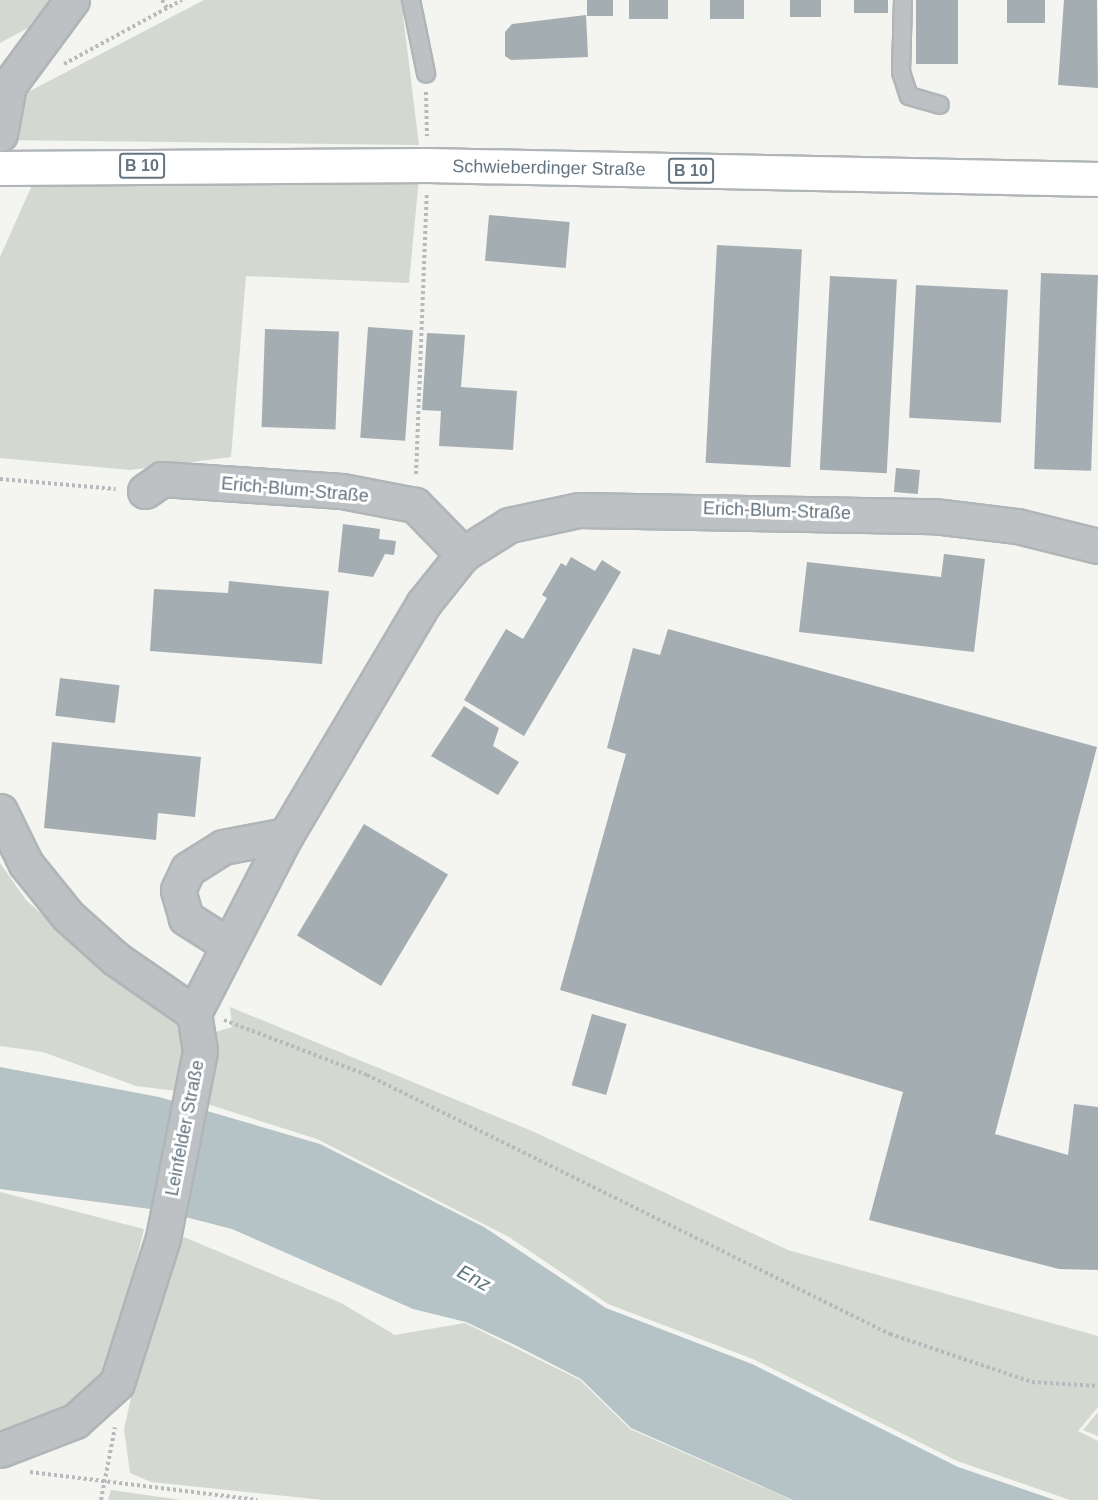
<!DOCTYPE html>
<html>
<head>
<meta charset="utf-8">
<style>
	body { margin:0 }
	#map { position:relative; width:1098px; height:1500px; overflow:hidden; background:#f4f4f0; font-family:Helvetica,sans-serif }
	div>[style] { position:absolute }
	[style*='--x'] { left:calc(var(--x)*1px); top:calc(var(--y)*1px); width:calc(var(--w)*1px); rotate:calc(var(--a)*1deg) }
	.green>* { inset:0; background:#d3d9d0 }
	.water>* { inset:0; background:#b5c2c6 }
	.building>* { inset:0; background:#a4adb2; transform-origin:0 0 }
	.path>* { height:4px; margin-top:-2px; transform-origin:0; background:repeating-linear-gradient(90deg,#b7babc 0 3px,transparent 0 6px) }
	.roads { filter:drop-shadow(2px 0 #b0b5b8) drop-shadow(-2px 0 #b0b5b8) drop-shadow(0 2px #b0b5b8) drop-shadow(0 -2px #b0b5b8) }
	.service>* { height:16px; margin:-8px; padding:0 8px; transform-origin:8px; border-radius:8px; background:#bdc1c4 }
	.minor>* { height:33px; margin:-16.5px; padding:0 16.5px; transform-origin:16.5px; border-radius:16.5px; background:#bdc1c4 }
	.primary>* { height:33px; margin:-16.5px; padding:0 16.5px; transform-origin:16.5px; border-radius:16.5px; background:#fff }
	span { translate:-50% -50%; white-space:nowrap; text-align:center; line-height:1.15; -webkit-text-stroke:6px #fff; paint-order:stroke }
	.shield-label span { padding:2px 4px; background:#fff; border:2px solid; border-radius:4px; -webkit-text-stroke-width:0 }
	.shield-label { font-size:16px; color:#647481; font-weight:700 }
	.street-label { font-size:18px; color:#647481 }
	.water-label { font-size:20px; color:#5f777f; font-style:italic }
</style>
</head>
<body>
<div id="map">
	<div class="green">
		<i style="clip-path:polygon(0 0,51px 0,28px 28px,0 43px)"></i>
		<i style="clip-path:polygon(204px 0,409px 0,403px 15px,419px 145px,0 140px,0 113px,28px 92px)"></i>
		<i style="clip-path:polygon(419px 178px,409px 283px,246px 276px,231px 457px,130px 470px,0 458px,0 257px,33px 183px)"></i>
		<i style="clip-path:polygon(0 863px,26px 900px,107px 972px,169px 1010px,181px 1026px,184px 1057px,176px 1091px,136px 1086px,43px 1052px,0 1046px)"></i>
		<i style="clip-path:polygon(230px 1007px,532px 1131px,788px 1250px,1098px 1336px,1098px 1407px,1078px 1431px,1098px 1441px,1098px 1500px,1070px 1500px,957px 1461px,753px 1359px,608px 1304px,509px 1237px,317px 1139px,207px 1104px,209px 1034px,232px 1027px)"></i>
		<i style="clip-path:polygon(0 1192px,144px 1229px,114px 1353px,97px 1381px,83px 1400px,0 1440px)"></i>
		<i style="clip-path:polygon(179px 1235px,341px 1303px,395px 1335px,465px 1323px,580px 1380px,630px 1429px,792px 1500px,324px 1500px,151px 1482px,130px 1473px,124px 1429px,144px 1340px)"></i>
		<i style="clip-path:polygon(1098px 1412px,1098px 1436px,1083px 1430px)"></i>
		<i style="clip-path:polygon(111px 1490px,181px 1500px,108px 1500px)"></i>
	</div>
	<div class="water">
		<i style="clip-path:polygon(0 1067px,159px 1097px,320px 1144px,484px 1227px,606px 1308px,752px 1364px,958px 1467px,1055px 1500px,793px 1500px,631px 1428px,581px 1379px,515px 1345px,466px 1322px,413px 1309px,232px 1229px,158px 1210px,0 1189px)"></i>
	</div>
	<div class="building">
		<i style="left:587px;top:0;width:26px;height:16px"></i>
		<i style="left:629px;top:0;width:39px;height:19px"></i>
		<i style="left:710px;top:0;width:34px;height:19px"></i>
		<i style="left:790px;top:0;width:31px;height:17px"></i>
		<i style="left:854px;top:0;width:34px;height:13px"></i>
		<i style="left:916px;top:0;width:42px;height:64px"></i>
		<i style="left:1007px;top:0;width:38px;height:23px"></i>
		<i style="clip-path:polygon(1064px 0,1097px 0,1098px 88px,1058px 85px)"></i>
		<i style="clip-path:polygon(586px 15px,588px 57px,511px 60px,505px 56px,505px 32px,512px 24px)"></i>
		<i style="left:489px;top:215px;width:81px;height:46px;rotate:5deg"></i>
		<i style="left:717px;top:245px;width:85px;height:218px;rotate:3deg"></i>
		<i style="left:1041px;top:273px;width:57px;height:196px;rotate:2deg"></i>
		<i style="left:830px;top:276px;width:67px;height:194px;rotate:3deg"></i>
		<i style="left:916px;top:285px;width:92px;height:133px;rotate:3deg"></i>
		<i style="left:368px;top:327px;width:45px;height:111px;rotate:4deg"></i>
		<i style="left:265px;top:329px;width:74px;height:98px;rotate:2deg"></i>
		<i style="clip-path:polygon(427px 333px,465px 335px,461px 387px,517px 391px,513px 450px,439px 446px,441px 411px,422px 410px)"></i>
		<i style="left:896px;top:468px;width:24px;height:24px;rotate:5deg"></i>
		<i style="clip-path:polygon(343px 524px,380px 529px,379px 539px,396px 541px,394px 555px,385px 554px,373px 577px,338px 572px)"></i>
		<i style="clip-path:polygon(944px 554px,985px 559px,974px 652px,799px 632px,807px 562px,941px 577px)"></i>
		<i style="clip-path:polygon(571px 557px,595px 571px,602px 560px,621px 572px,524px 736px,464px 700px,506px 629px,523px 639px,547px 598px,542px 595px,561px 563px,566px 566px)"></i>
		<i style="clip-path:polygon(229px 581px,329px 591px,322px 664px,150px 651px,154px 589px,228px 593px)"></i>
		<i style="clip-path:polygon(668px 629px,1097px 747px,995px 1134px,1068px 1155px,1074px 1104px,1098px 1107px,1098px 1270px,1059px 1269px,869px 1220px,903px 1092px,560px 990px,626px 754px,607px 748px,633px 648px,660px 655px)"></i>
		<i style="left:60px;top:678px;width:60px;height:38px;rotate:7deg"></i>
		<i style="clip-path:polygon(464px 706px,499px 728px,493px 746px,519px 762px,498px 795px,431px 756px)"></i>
		<i style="clip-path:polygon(52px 742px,201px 757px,195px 817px,158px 813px,156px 840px,44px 828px)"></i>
		<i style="left:364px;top:824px;width:98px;height:130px;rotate:31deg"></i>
		<i style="left:592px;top:1014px;width:36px;height:74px;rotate:16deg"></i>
	</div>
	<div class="path">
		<i style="--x:162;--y:0;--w:9;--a:58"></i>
		<i style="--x:64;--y:64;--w:134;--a:-28.5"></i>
		<i style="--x:426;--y:92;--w:44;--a:88.7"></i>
		<i style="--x:416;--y:474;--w:280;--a:-87.8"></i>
		<i style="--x:0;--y:479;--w:116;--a:4.9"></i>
		<i style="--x:224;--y:1020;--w:153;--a:21"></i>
		<i style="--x:367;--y:1075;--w:584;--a:26.35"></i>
		<i style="--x:890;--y:1334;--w:150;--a:18.7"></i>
		<i style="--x:1032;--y:1382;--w:66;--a:3.5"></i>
		<i style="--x:30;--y:1472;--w:229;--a:7"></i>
		<i style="--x:101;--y:1500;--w:74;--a:-79.1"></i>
	</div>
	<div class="roads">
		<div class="service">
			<i style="--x:411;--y:0;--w:75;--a:78.4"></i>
			<i style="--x:903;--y:0;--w:72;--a:91.6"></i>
			<i style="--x:901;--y:72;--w:25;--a:72"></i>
			<i style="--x:909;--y:96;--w:32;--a:16"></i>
		</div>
		<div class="minor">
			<i style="--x:0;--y:134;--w:50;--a:-79.6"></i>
			<i style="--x:9;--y:85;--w:106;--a:-53.5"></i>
			<i style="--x:145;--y:491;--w:21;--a:-35"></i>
			<i style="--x:162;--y:479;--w:180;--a:3.8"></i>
			<i style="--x:342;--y:491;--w:74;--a:10.9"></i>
			<i style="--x:415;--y:505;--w:69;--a:45.6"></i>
			<i style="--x:0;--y:811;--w:59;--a:63.9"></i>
			<i style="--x:26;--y:864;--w:67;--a:51.1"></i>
			<i style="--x:68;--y:916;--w:64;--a:41.9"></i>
			<i style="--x:116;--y:959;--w:95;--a:34.7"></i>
			<i style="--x:194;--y:1013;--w:38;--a:81"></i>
			<i style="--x:200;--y:1051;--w:191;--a:101.2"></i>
			<i style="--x:163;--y:1238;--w:152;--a:107.6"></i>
			<i style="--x:117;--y:1383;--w:57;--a:137.9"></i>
			<i style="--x:75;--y:1421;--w:80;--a:158.9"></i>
			<i style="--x:227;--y:944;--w:49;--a:-147.6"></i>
			<i style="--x:186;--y:918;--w:29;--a:-106"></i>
			<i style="--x:178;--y:890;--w:23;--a:-65"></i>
			<i style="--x:188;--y:869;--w:41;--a:-32.2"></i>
			<i style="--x:223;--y:847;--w:64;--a:-10.8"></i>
			<i style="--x:194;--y:1013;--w:200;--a:-62.7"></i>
			<i style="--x:286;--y:835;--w:269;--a:-59.3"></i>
			<i style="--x:423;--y:604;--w:64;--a:-51.3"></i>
			<i style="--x:463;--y:554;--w:54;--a:-32.2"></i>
			<i style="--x:509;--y:525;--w:72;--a:-12.1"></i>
			<i style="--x:579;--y:510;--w:355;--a:1"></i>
			<i style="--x:934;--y:516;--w:84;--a:6.9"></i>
			<i style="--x:1017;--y:526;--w:83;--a:13.9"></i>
		</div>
		<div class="primary">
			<i style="--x:0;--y:168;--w:428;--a:-0.4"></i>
			<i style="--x:428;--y:165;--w:670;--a:1.2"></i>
		</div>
	</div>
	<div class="shield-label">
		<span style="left:142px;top:166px">B 10</span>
		<span style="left:691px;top:171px">B 10</span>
	</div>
	<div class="street-label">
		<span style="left:549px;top:168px;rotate:1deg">Schwieberdinger Straße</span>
		<span style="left:295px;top:490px;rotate:5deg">Erich-Blum-Straße</span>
		<span style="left:777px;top:511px;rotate:2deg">Erich-Blum-Straße</span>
		<span style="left:185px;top:1128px;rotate:-79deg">Leinfelder Straße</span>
	</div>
	<div class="water-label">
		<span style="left:474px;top:1278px;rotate:28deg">Enz</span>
	</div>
</div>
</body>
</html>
